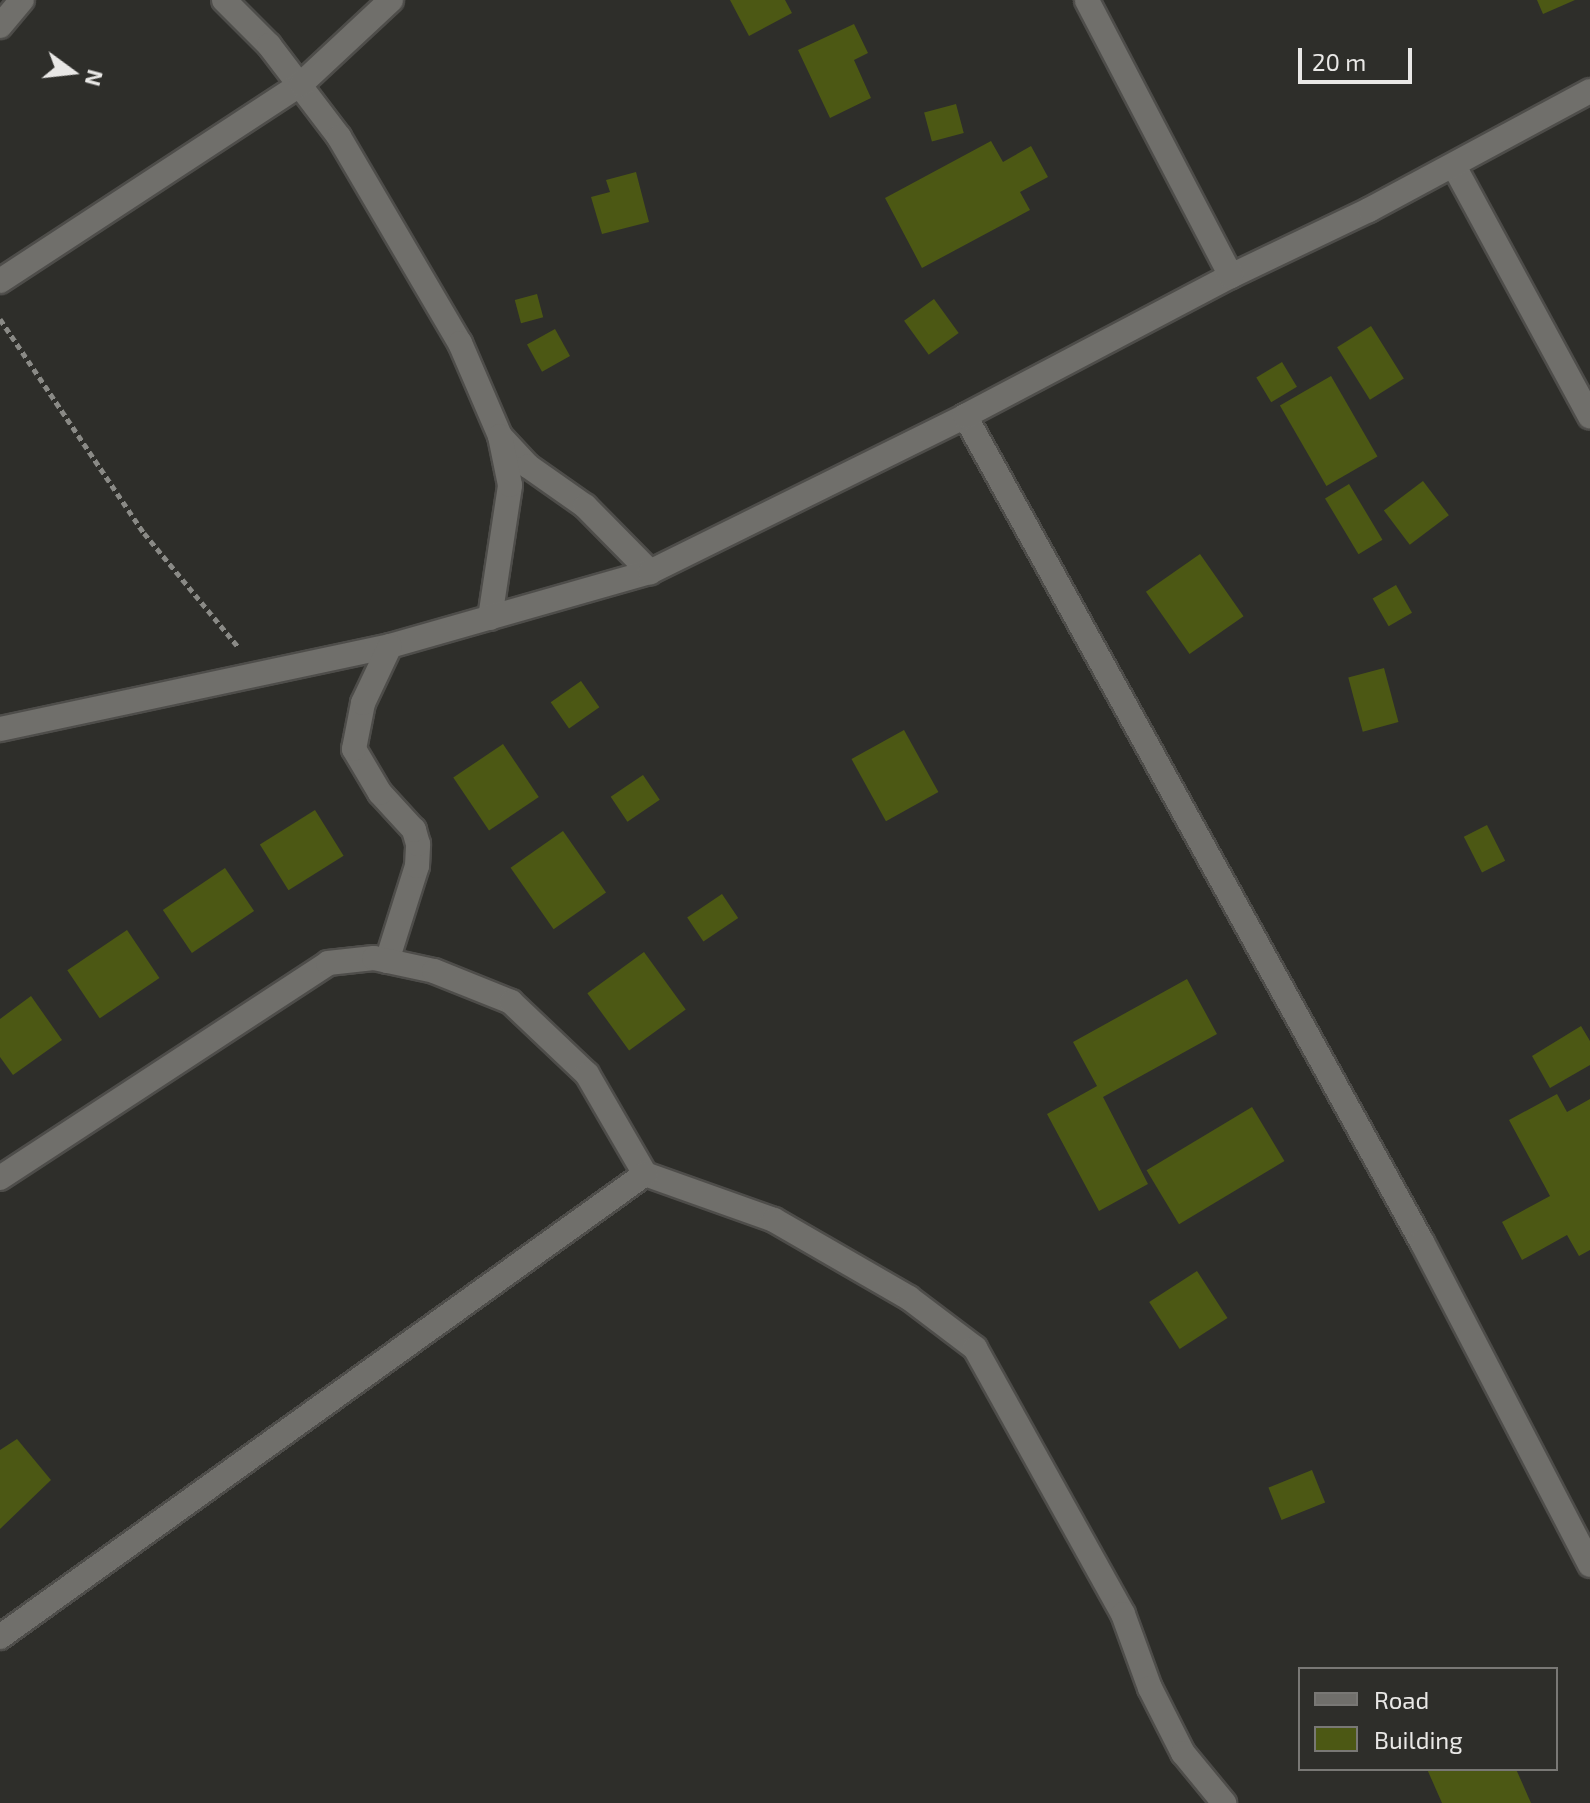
<!DOCTYPE html>
<html>
<head>
<meta charset="utf-8">
<style>
	body { margin:0 }
	#map { position:relative; width:1590px; height:1803px; overflow:hidden; background:#2e2e2a; font-family:"Exo 2",sans-serif }
	div>[style] { position:absolute }
	[style*='--x'] { left:calc(var(--x)*1px); top:calc(var(--y)*1px); width:calc(var(--w)*1px); rotate:calc(var(--a)*1deg) }
	.building>* { inset:0; background:#4c5814; transform-origin:0 0 }
	.path>* { height:5px; margin-top:-2.5px; transform-origin:0; background:repeating-linear-gradient(90deg,#8a8a86 0 6px,transparent 0 10px) }
	.roads { filter:drop-shadow(2px 0 #4e4d4a) drop-shadow(-2px 0 #4e4d4a) drop-shadow(0 2px #4e4d4a) drop-shadow(0 -2px #4e4d4a) }
	.street>* { height:24px; margin:-12px; padding:0 12px; transform-origin:12px; border-radius:12px; background:#706f6b }
	span { translate:-50% -50%; white-space:nowrap; text-align:center; line-height:1.15; -webkit-text-stroke:6px #2e2e2a; paint-order:stroke }
	.legend { position:absolute; left:1298px; top:1667px; width:260px; height:104px; box-sizing:border-box; background:#2e2e2a; border:2px solid #797875; margin:0; padding:10px 14px; list-style:none; font-size:24px; color:#e9e8e6 }
	.legend li { display:flex; align-items:center; gap:16px; height:40px }
	.legend b { width:40px; border:2px solid #797875 }
	.north { position:absolute; left:32px; top:32px; width:80px; height:80px; -webkit-text-stroke:6px #2e2e2a; paint-order:stroke; rotate:105deg; font-size:22px; font-weight:700; line-height:32px; text-align:center; color:#e9e8e6 }
	.north::after { content:''; display:block; margin:auto; width:28px; height:36px; background:#e9e8e6; clip-path:polygon(50% 0,100% 100%,50% 72%,0 100%) }
	.scale { position:absolute; left:1298px; top:48px; width:114px; height:36px; box-sizing:border-box; border:4px solid #e9e8e6; border-top:0; padding-left:10px; font-size:24px; line-height:28px; white-space:nowrap; color:#e9e8e6; -webkit-text-stroke:6px #2e2e2a; paint-order:stroke }
</style>
</head>
<body>
<div id="map">
	<div class="building">
		<i style="clip-path:polygon(730px 0,785px 0,792px 13px,749px 36px)"></i>
		<i style="clip-path:polygon(1537px 0,1575px 0,1543px 14px)"></i>
		<i style="clip-path:polygon(854px 24px,868px 53px,854px 60px,871px 98px,830px 118px,798px 50px)"></i>
		<i style="left:956px;top:104px;width:30px;height:33px;rotate:75deg"></i>
		<i style="clip-path:polygon(991px 141px,1003px 162px,1031px 146px,1048px 177px,1020px 192px,1030px 210px,922px 268px,885px 198px)"></i>
		<i style="clip-path:polygon(636px 172px,649px 222px,602px 234px,591px 197px,610px 192px,606px 180px)"></i>
		<i style="left:537px;top:294px;width:24px;height:23px;rotate:75deg"></i>
		<i style="left:934px;top:299px;width:42px;height:37px;rotate:54deg"></i>
		<i style="left:1371px;top:326px;width:62px;height:40px;rotate:58deg"></i>
		<i style="left:555px;top:329px;width:31px;height:32px;rotate:61deg"></i>
		<i style="left:1282px;top:362px;width:29px;height:30px;rotate:59deg"></i>
		<i style="left:1331px;top:376px;width:93px;height:59px;rotate:60deg"></i>
		<i style="left:1423px;top:481px;width:43px;height:49px;rotate:53deg"></i>
		<i style="left:1349px;top:484px;width:65px;height:28px;rotate:59deg"></i>
		<i style="left:1200px;top:554px;width:76px;height:66px;rotate:55deg"></i>
		<i style="left:1396px;top:585px;width:32px;height:27px;rotate:60deg"></i>
		<i style="left:1384px;top:668px;width:56px;height:37px;rotate:75deg"></i>
		<i style="left:581px;top:681px;width:32px;height:37px;rotate:55deg"></i>
		<i style="left:904px;top:730px;width:71px;height:60px;rotate:61deg"></i>
		<i style="left:503px;top:744px;width:64px;height:60px;rotate:56deg"></i>
		<i style="left:643px;top:775px;width:30px;height:39px;rotate:56deg"></i>
		<i style="left:315px;top:810px;width:54px;height:65px;rotate:58deg"></i>
		<i style="left:1487px;top:825px;width:40px;height:26px;rotate:63deg"></i>
		<i style="left:563px;top:831px;width:75px;height:64px;rotate:55deg"></i>
		<i style="left:225px;top:868px;width:52px;height:75px;rotate:56deg"></i>
		<i style="left:722px;top:894px;width:29px;height:42px;rotate:56deg"></i>
		<i style="left:127px;top:930px;width:58px;height:72px;rotate:56deg"></i>
		<i style="left:644px;top:952px;width:71px;height:70px;rotate:54deg"></i>
		<i style="clip-path:polygon(1187px 979px,1217px 1034px,1103px 1097px,1148px 1184px,1099px 1211px,1047px 1114px,1097px 1086px,1073px 1042px)"></i>
		<i style="clip-path:polygon(31px 996px,62px 1040px,13px 1075px,0 1057px,0 1019px)"></i>
		<i style="clip-path:polygon(1581px 1026px,1590px 1041px,1590px 1065px,1550px 1088px,1532px 1056px)"></i>
		<i style="clip-path:polygon(1557px 1094px,1567px 1112px,1590px 1099px,1590px 1250px,1579px 1256px,1567px 1235px,1522px 1260px,1502px 1222px,1550px 1196px,1509px 1120px)"></i>
		<i style="left:1252px;top:1107px;width:63px;height:123px;rotate:59deg"></i>
		<i style="left:1197px;top:1271px;width:56px;height:57px;rotate:57deg"></i>
		<i style="clip-path:polygon(17px 1439px,51px 1480px,0 1529px,0 1450px)"></i>
		<i style="left:1312px;top:1470px;width:35px;height:47px;rotate:68deg"></i>
		<i style="clip-path:polygon(1427px 1769px,1516px 1769px,1531px 1803px,1442px 1803px)"></i>
	</div>
	<div class="path">
		<i style="--x:0;--y:319;--w:258;--a:56.1"></i>
		<i style="--x:144;--y:533;--w:149;--a:50.4"></i>
	</div>
	<div class="roads">
		<div class="street">
			<i style="--x:224;--y:0;--w:64;--a:45"></i>
			<i style="--x:269;--y:45;--w:116;--a:52.7"></i>
			<i style="--x:339;--y:137;--w:239;--a:59.6"></i>
			<i style="--x:460;--y:343;--w:101;--a:66.7"></i>
			<i style="--x:500;--y:436;--w:41;--a:47"></i>
			<i style="--x:528;--y:466;--w:70;--a:35.1"></i>
			<i style="--x:585;--y:506;--w:93;--a:45.4"></i>
			<i style="--x:0;--y:26;--w:34;--a:-50"></i>
			<i style="--x:1454;--y:166;--w:285;--a:61.5"></i>
			<i style="--x:1231;--y:276;--w:153;--a:-25.6"></i>
			<i style="--x:1369;--y:210;--w:251;--a:-28.3"></i>
			<i style="--x:0;--y:281;--w:360;--a:-33.2"></i>
			<i style="--x:301;--y:84;--w:123;--a:-43"></i>
			<i style="--x:965;--y:416;--w:944;--a:61.05"></i>
			<i style="--x:1422;--y:1242;--w:364;--a:62.5"></i>
			<i style="--x:490;--y:618;--w:134;--a:-81.4"></i>
			<i style="--x:510;--y:485;--w:50;--a:-101.5"></i>
			<i style="--x:0;--y:729;--w:399;--a:-12"></i>
			<i style="--x:390;--y:646;--w:270;--a:-15.9"></i>
			<i style="--x:650;--y:572;--w:352;--a:-26.3"></i>
			<i style="--x:965;--y:416;--w:301;--a:-27.8"></i>
			<i style="--x:1231;--y:276;--w:311;--a:-117.6"></i>
			<i style="--x:387;--y:961;--w:100;--a:-72.5"></i>
			<i style="--x:417;--y:866;--w:22;--a:-87"></i>
			<i style="--x:418;--y:844;--w:15;--a:-106"></i>
			<i style="--x:414;--y:830;--w:50;--a:-132.6"></i>
			<i style="--x:380;--y:793;--w:51;--a:-120.6"></i>
			<i style="--x:354;--y:749;--w:47;--a:-78.9"></i>
			<i style="--x:363;--y:703;--w:63;--a:-64.7"></i>
			<i style="--x:0;--y:1178;--w:392;--a:-33.2"></i>
			<i style="--x:328;--y:963;--w:46;--a:-6.2"></i>
			<i style="--x:374;--y:958;--w:61;--a:12.2"></i>
			<i style="--x:434;--y:971;--w:83;--a:21.9"></i>
			<i style="--x:511;--y:1002;--w:105;--a:43.5"></i>
			<i style="--x:587;--y:1074;--w:116;--a:59.9"></i>
			<i style="--x:645;--y:1174;--w:137;--a:19.6"></i>
			<i style="--x:774;--y:1220;--w:156;--a:30"></i>
			<i style="--x:909;--y:1298;--w:83;--a:37.1"></i>
			<i style="--x:975;--y:1348;--w:304;--a:60.9"></i>
			<i style="--x:1123;--y:1614;--w:79;--a:70"></i>
			<i style="--x:1150;--y:1688;--w:73;--a:63.1"></i>
			<i style="--x:1183;--y:1753;--w:65;--a:50.6"></i>
			<i style="--x:0;--y:1637;--w:794;--a:-35.67"></i>
		</div>
	</div>
	<ul class="legend">
	<li><b style="height:10px;background:#706f6b"></b>Road</li>
	<li><b style="height:22px;background:#4c5814"></b>Building</li>
	</ul>
	<div class="north">N</div>
	<div class="scale">20 m</div>
</div>
</body>
</html>
